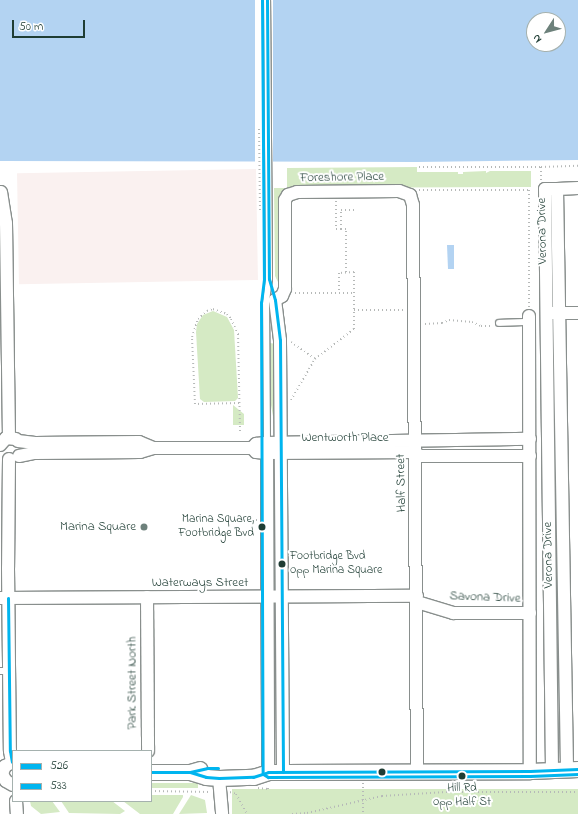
<!DOCTYPE html>
<html>
<head>
<meta charset="utf-8">
<style>
	body { margin:0 }
	#map { position:relative; width:578px; height:814px; overflow:hidden; background:#fff; font-family:"Indie Flower",sans-serif }
	div>[style] { position:absolute }
	[style*='--x'] { left:calc(var(--x)*1px); top:calc(var(--y)*1px); width:calc(var(--w)*1px); rotate:calc(var(--a)*1deg) }
	.built>* { inset:0; background:#faf1f0; transform-origin:0 0 }
	.green>* { inset:0; background:#d5eac4; transform-origin:0 0 }
	.water>* { inset:0; background:#b3d3f2 }
	.pier>* { inset:0; background:#fff; transform-origin:0 0 }
	.path>* { height:2px; margin-top:-1px; transform-origin:0; background:repeating-linear-gradient(90deg,#b6b9b8 0 1px,transparent 0 4px) }
	.roads { filter:drop-shadow(1px 0 #898f8d) drop-shadow(-1px 0 #898f8d) drop-shadow(0 1px #898f8d) drop-shadow(0 -1px #898f8d) }
	.service>* { height:6px; margin:-3px; padding:0 3px; transform-origin:3px; border-radius:3px; background:#fff }
	.minor>* { height:12px; margin:-6px; padding:0 6px; transform-origin:6px; border-radius:6px; background:#fff }
	.tertiary>* { height:15px; margin:-7.5px; padding:0 7.5px; transform-origin:7.5px; border-radius:7.5px; background:#fff }
	.bus-1>* { height:3px; margin:-1.5px; padding:0 1.5px; transform-origin:1.5px; border-radius:1.5px; background:#00b5ef }
	.bus-2>* { height:3px; margin:-1.5px; padding:0 1.5px; transform-origin:1.5px; border-radius:1.5px; background:#00b5ef }
	.dots>* { width:11px; height:11px; translate:-50% -50%; box-sizing:border-box; border:2px solid #fff; border-radius:50% }
	span { translate:-50% -50%; white-space:nowrap; text-align:center; line-height:1.15; -webkit-text-stroke:4px #fff; paint-order:stroke }
	.bus-label { font-size:12px; color:#1f3d34 }
	.right { translate:-100% -50%; text-align:right }
	.left { translate:0 -50%; text-align:left }
	.street-label { font-size:13px; color:#1f3d34 }
	.poi-label { font-size:13px; color:#1f3d34 }
	.legend { position:absolute; left:12px; top:750px; width:140px; height:52px; box-sizing:border-box; background:#fff; border:1px solid #a5b1ae; margin:0; padding:5px 7px; list-style:none; font-size:12px; color:#1f3d34 }
	.legend li { display:flex; align-items:center; gap:8px; height:20px }
	.legend b { width:20px; border:1px solid #a5b1ae }
	.north { position:absolute; left:526px; top:12px; width:40px; height:40px; box-sizing:border-box; background:#fff; border:1px solid #a5b1ae; border-radius:50%; rotate:234deg; font-size:11px; font-weight:700; line-height:16px; text-align:center; color:#1f3d34 }
	.north::after { content:''; display:block; margin:auto; width:14px; height:18px; background:#6d817b; clip-path:polygon(50% 0,100% 100%,50% 72%,0 100%) }
	.scale { position:absolute; left:12px; top:20px; width:73px; height:18px; box-sizing:border-box; border:2px solid #1f3d34; border-top:0; padding-left:5px; font-size:12px; line-height:14px; white-space:nowrap; color:#1f3d34; -webkit-text-stroke:3px #fff; paint-order:stroke }
</style>
</head>
<body>
<div id="map">
	<div class="built">
		<i style="left:256px;top:169px;width:111px;height:239px;rotate:89deg"></i>
	</div>
	<div class="green">
		<i style="clip-path:polygon(417px 167px,417px 172px,458px 172px,458px 174px,463px 174px,463px 172px,486px 171px,486px 173px,490px 171px,531px 171px,531px 187px,287px 188px,287px 168px)"></i>
		<i style="clip-path:polygon(274px 188px,286px 188px,286px 191px,282px 193px,278px 201px,280px 286px,275px 276px)"></i>
		<i style="clip-path:polygon(213px 311px,227px 317px,234px 330px,238px 398px,235px 401px,204px 402px,200px 399px,196px 332px,197px 324px,203px 315px)"></i>
		<i style="clip-path:polygon(270px 343px,276px 344px,275px 427px,271px 405px)"></i>
		<i style="clip-path:polygon(233px 405px,244px 414px,244px 425px,233px 425px)"></i>
		<i style="left:151px;top:783px;width:47px;height:5px"></i>
		<i style="left:578px;top:789px;width:25px;height:346px;rotate:90deg"></i>
		<i style="clip-path:polygon(151px 795px,183px 795px,183px 797px,173px 814px,140px 814px,123px 801px,151px 801px)"></i>
		<i style="clip-path:polygon(191px 795px,205px 800px,207px 813px,179px 814px)"></i>
		<i style="clip-path:polygon(30px 801px,52px 801px,60px 812px,41px 814px,31px 806px)"></i>
		<i style="clip-path:polygon(61px 801px,112px 801px,125px 811px,120px 814px,69px 813px)"></i>
	</div>
	<div class="water">
		<i style="clip-path:polygon(evenodd,0 0,578px 0,578px 160px,416px 162px,0 161px,0 0,534px 20px,558px 20px,558px 44px,534px 44px,534px 20px)"></i>
		<i style="clip-path:polygon(447px 245px,454px 245px,454px 269px,448px 269px)"></i>
	</div>
	<div class="pier">
		<i style="left:255px;top:0;width:18px;height:163px"></i>
	</div>
	<div class="path">
		<i style="--x:259;--y:129;--w:84;--a:89.3"></i>
		<i style="--x:419;--y:167;--w:122;--a:0"></i>
		<i style="--x:541;--y:180;--w:13;--a:-90"></i>
		<i style="--x:541;--y:167;--w:37;--a:-2"></i>
		<i style="--x:419;--y:190;--w:110;--a:0"></i>
		<i style="--x:529;--y:190;--w:117;--a:90"></i>
		<i style="--x:336;--y:201;--w:28;--a:90"></i>
		<i style="--x:336;--y:229;--w:5;--a:0"></i>
		<i style="--x:346;--y:272;--w:43;--a:-90"></i>
		<i style="--x:346;--y:229;--w:5;--a:180"></i>
		<i style="--x:341;--y:229;--w:19;--a:-90"></i>
		<i style="--x:341;--y:210;--w:14;--a:0"></i>
		<i style="--x:295;--y:293;--w:59;--a:0"></i>
		<i style="--x:354;--y:310;--w:51;--a:0"></i>
		<i style="--x:425;--y:324;--w:17;--a:-3"></i>
		<i style="--x:442;--y:323;--w:8;--a:-23"></i>
		<i style="--x:449;--y:320;--w:23;--a:5"></i>
		<i style="--x:472;--y:322;--w:10;--a:24"></i>
		<i style="--x:481;--y:326;--w:12;--a:0"></i>
		<i style="--x:291;--y:342;--w:29;--a:35"></i>
		<i style="--x:291;--y:400;--w:48;--a:-59.7"></i>
		<i style="--x:315;--y:359;--w:49;--a:-37.6"></i>
		<i style="--x:354;--y:329;--w:57;--a:-90"></i>
		<i style="--x:354;--y:272;--w:15;--a:176"></i>
		<i style="--x:339;--y:273;--w:20;--a:90"></i>
		<i style="--x:239;--y:403;--w:44;--a:178.7"></i>
		<i style="--x:195;--y:404;--w:67;--a:-92.6"></i>
		<i style="--x:192;--y:337;--w:19;--a:-72"></i>
		<i style="--x:198;--y:319;--w:12;--a:-42"></i>
		<i style="--x:207;--y:311;--w:6;--a:-18"></i>
		<i style="--x:213;--y:309;--w:15;--a:20"></i>
		<i style="--x:227;--y:314;--w:6;--a:51"></i>
		<i style="--x:231;--y:319;--w:17;--a:65"></i>
		<i style="--x:238;--y:334;--w:99;--a:88.8"></i>
		<i style="--x:232;--y:520;--w:25;--a:0"></i>
		<i style="--x:363;--y:783;--w:31;--a:90"></i>
		<i style="--x:258;--y:788;--w:10;--a:6"></i>
		<i style="--x:268;--y:789;--w:4;--a:-90"></i>
		<i style="--x:151;--y:791;--w:59;--a:1"></i>
		<i style="--x:230;--y:792;--w:6;--a:18"></i>
		<i style="--x:236;--y:794;--w:23;--a:61"></i>
		<i style="--x:292;--y:814;--w:15;--a:-4"></i>
		<i style="--x:307;--y:813;--w:77;--a:-12.8"></i>
		<i style="--x:382;--y:796;--w:64;--a:-3.6"></i>
		<i style="--x:446;--y:792;--w:132;--a:0"></i>
	</div>
	<div class="roads">
		<div class="service">
			<i style="--x:499;--y:323;--w:30;--a:-2"></i>
			<i style="--x:267;--y:443;--w:141;--a:-90.4"></i>
			<i style="--x:266;--y:302;--w:23;--a:-83"></i>
			<i style="--x:269;--y:279;--w:279;--a:-90.4"></i>
			<i style="--x:0;--y:671;--w:9;--a:0"></i>
		</div>
		<div class="minor">
			<i style="--x:557;--y:189;--w:21;--a:-3"></i>
			<i style="--x:1;--y:192;--w:31;--a:81"></i>
			<i style="--x:6;--y:223;--w:215;--a:89.2"></i>
			<i style="--x:550;--y:313;--w:28;--a:0"></i>
			<i style="--x:529;--y:316;--w:455;--a:89.9"></i>
			<i style="--x:18;--y:441;--w:17;--a:7"></i>
			<i style="--x:35;--y:443;--w:104;--a:-0.6"></i>
			<i style="--x:139;--y:442;--w:15;--a:23"></i>
			<i style="--x:0;--y:445;--w:9;--a:-49"></i>
			<i style="--x:6;--y:438;--w:10;--a:6"></i>
			<i style="--x:267;--y:445;--w:327;--a:89.8"></i>
			<i style="--x:416;--y:452;--w:149;--a:179.6"></i>
			<i style="--x:267;--y:453;--w:11;--a:-175"></i>
			<i style="--x:256;--y:452;--w:6;--a:-135"></i>
			<i style="--x:252;--y:448;--w:6;--a:-45"></i>
			<i style="--x:256;--y:444;--w:9;--a:-6"></i>
			<i style="--x:265;--y:443;--w:265;--a:-0.9"></i>
			<i style="--x:19;--y:456;--w:16;--a:-11"></i>
			<i style="--x:35;--y:453;--w:105;--a:-0.5"></i>
			<i style="--x:140;--y:452;--w:14;--a:-17"></i>
			<i style="--x:153;--y:448;--w:99;--a:0"></i>
			<i style="--x:416;--y:456;--w:114;--a:0"></i>
			<i style="--x:9;--y:459;--w:109;--a:90.5"></i>
			<i style="--x:8;--y:568;--w:183;--a:89.4"></i>
			<i style="--x:10;--y:751;--w:11;--a:80"></i>
			<i style="--x:147;--y:597;--w:154;--a:89.6"></i>
			<i style="--x:0;--y:598;--w:417;--a:-0.3"></i>
			<i style="--x:417;--y:602;--w:38;--a:17"></i>
			<i style="--x:453;--y:613;--w:77;--a:0"></i>
			<i style="--x:13;--y:762;--w:9;--a:153"></i>
			<i style="--x:5;--y:766;--w:9;--a:111"></i>
			<i style="--x:2;--y:774;--w:8;--a:60"></i>
			<i style="--x:6;--y:781;--w:8;--a:30"></i>
			<i style="--x:552;--y:770;--w:581;--a:-90.69"></i>
			<i style="--x:545;--y:189;--w:12;--a:0"></i>
			<i style="--x:557;--y:189;--w:581;--a:89.01"></i>
			<i style="--x:283;--y:772;--w:432;--a:-90.4"></i>
			<i style="--x:280;--y:340;--w:40;--a:-97.1"></i>
			<i style="--x:275;--y:300;--w:8;--a:-30"></i>
			<i style="--x:282;--y:296;--w:8;--a:-67"></i>
			<i style="--x:285;--y:289;--w:89;--a:-90"></i>
			<i style="--x:285;--y:200;--w:6;--a:-59"></i>
			<i style="--x:288;--y:195;--w:9;--a:-18"></i>
			<i style="--x:297;--y:192;--w:102;--a:-0.6"></i>
			<i style="--x:399;--y:191;--w:12;--a:20"></i>
			<i style="--x:410;--y:195;--w:10;--a:73"></i>
			<i style="--x:413;--y:205;--w:567;--a:89.6"></i>
			<i style="--x:219;--y:778;--w:36;--a:85"></i>
			<i style="--x:16;--y:801;--w:13;--a:86"></i>
		</div>
		<div class="tertiary">
			<i style="--x:151;--y:772;--w:39;--a:0"></i>
			<i style="--x:190;--y:772;--w:10;--a:-17"></i>
			<i style="--x:190;--y:772;--w:17;--a:17"></i>
			<i style="--x:206;--y:777;--w:13;--a:4"></i>
			<i style="--x:219;--y:778;--w:34;--a:-2"></i>
			<i style="--x:253;--y:777;--w:16;--a:-18"></i>
			<i style="--x:268;--y:772;--w:15;--a:0"></i>
			<i style="--x:283;--y:772;--w:247;--a:-0.2"></i>
			<i style="--x:530;--y:771;--w:48;--a:-2.4"></i>
		</div>
	</div>
	<div class="bus-1">
		<i style="--x:267;--y:0;--w:279;--a:89.6"></i>
		<i style="--x:269;--y:279;--w:22;--a:74"></i>
		<i style="--x:275;--y:300;--w:40;--a:82.9"></i>
		<i style="--x:280;--y:340;--w:432;--a:89.6"></i>
		<i style="--x:8;--y:598;--w:153;--a:89.3"></i>
		<i style="--x:10;--y:751;--w:11;--a:80"></i>
		<i style="--x:151;--y:772;--w:39;--a:0"></i>
		<i style="--x:190;--y:772;--w:17;--a:-13"></i>
		<i style="--x:207;--y:768;--w:11;--a:0"></i>
		<i style="--x:190;--y:772;--w:17;--a:17"></i>
		<i style="--x:206;--y:777;--w:13;--a:4"></i>
		<i style="--x:219;--y:778;--w:34;--a:-2"></i>
		<i style="--x:253;--y:777;--w:16;--a:-18"></i>
		<i style="--x:268;--y:772;--w:262;--a:-0.2"></i>
		<i style="--x:530;--y:771;--w:48;--a:-2.4"></i>
	</div>
	<div class="bus-2">
		<i style="--x:262;--y:0;--w:279;--a:89.6"></i>
		<i style="--x:264;--y:279;--w:23;--a:97"></i>
		<i style="--x:261;--y:302;--w:472;--a:89.8"></i>
		<i style="--x:263;--y:774;--w:6;--a:31"></i>
		<i style="--x:268;--y:777;--w:262;--a:-0.2"></i>
		<i style="--x:530;--y:776;--w:48;--a:-2.4"></i>
	</div>
	<div class="dots">
		<i style="left:144px;top:527px;background:#6d817b"></i>
		<i style="left:262px;top:527px;background:#1f3d34"></i>
		<i style="left:282px;top:564px;background:#1f3d34"></i>
		<i style="left:382px;top:772px;background:#1f3d34"></i>
		<i style="left:462px;top:776px;background:#1f3d34"></i>
	</div>
	<div class="bus-label">
		<span class="right" style="left:254px;top:527px">Marina Square,<br>Footbridge Bvd</span>
		<span class="left" style="left:290px;top:564px">Footbridge Bvd<br>opp Marina Square</span>
		<span style="left:462px;top:796px">Hill Rd<br>opp Half St</span>
	</div>
	<div class="street-label">
		<span style="left:342px;top:178px;rotate:-1deg">Foreshore Place</span>
		<span style="left:543px;top:231px;rotate:-91deg">Verona Drive</span>
		<span style="left:345px;top:438px">Wentworth Place</span>
		<span style="left:402px;top:483px;rotate:-91deg">Half Street</span>
		<span style="left:549px;top:555px;rotate:-91deg">Verona Drive</span>
		<span style="left:200px;top:583px">Waterways Street</span>
		<span style="left:485px;top:598px;rotate:2deg">Savona Drive</span>
		<span style="left:133px;top:683px;rotate:-90deg">Park Street North</span>
	</div>
	<div class="poi-label">
		<span class="right" style="left:136px;top:527px">Marina Square</span>
	</div>
	<ul class="legend">
	<li><b style="height:5px;background:#00b5ef"></b>526</li>
	<li><b style="height:5px;background:#00b5ef"></b>533</li>
	</ul>
	<div class="north">N</div>
	<div class="scale">50 m</div>
</div>
</body>
</html>
